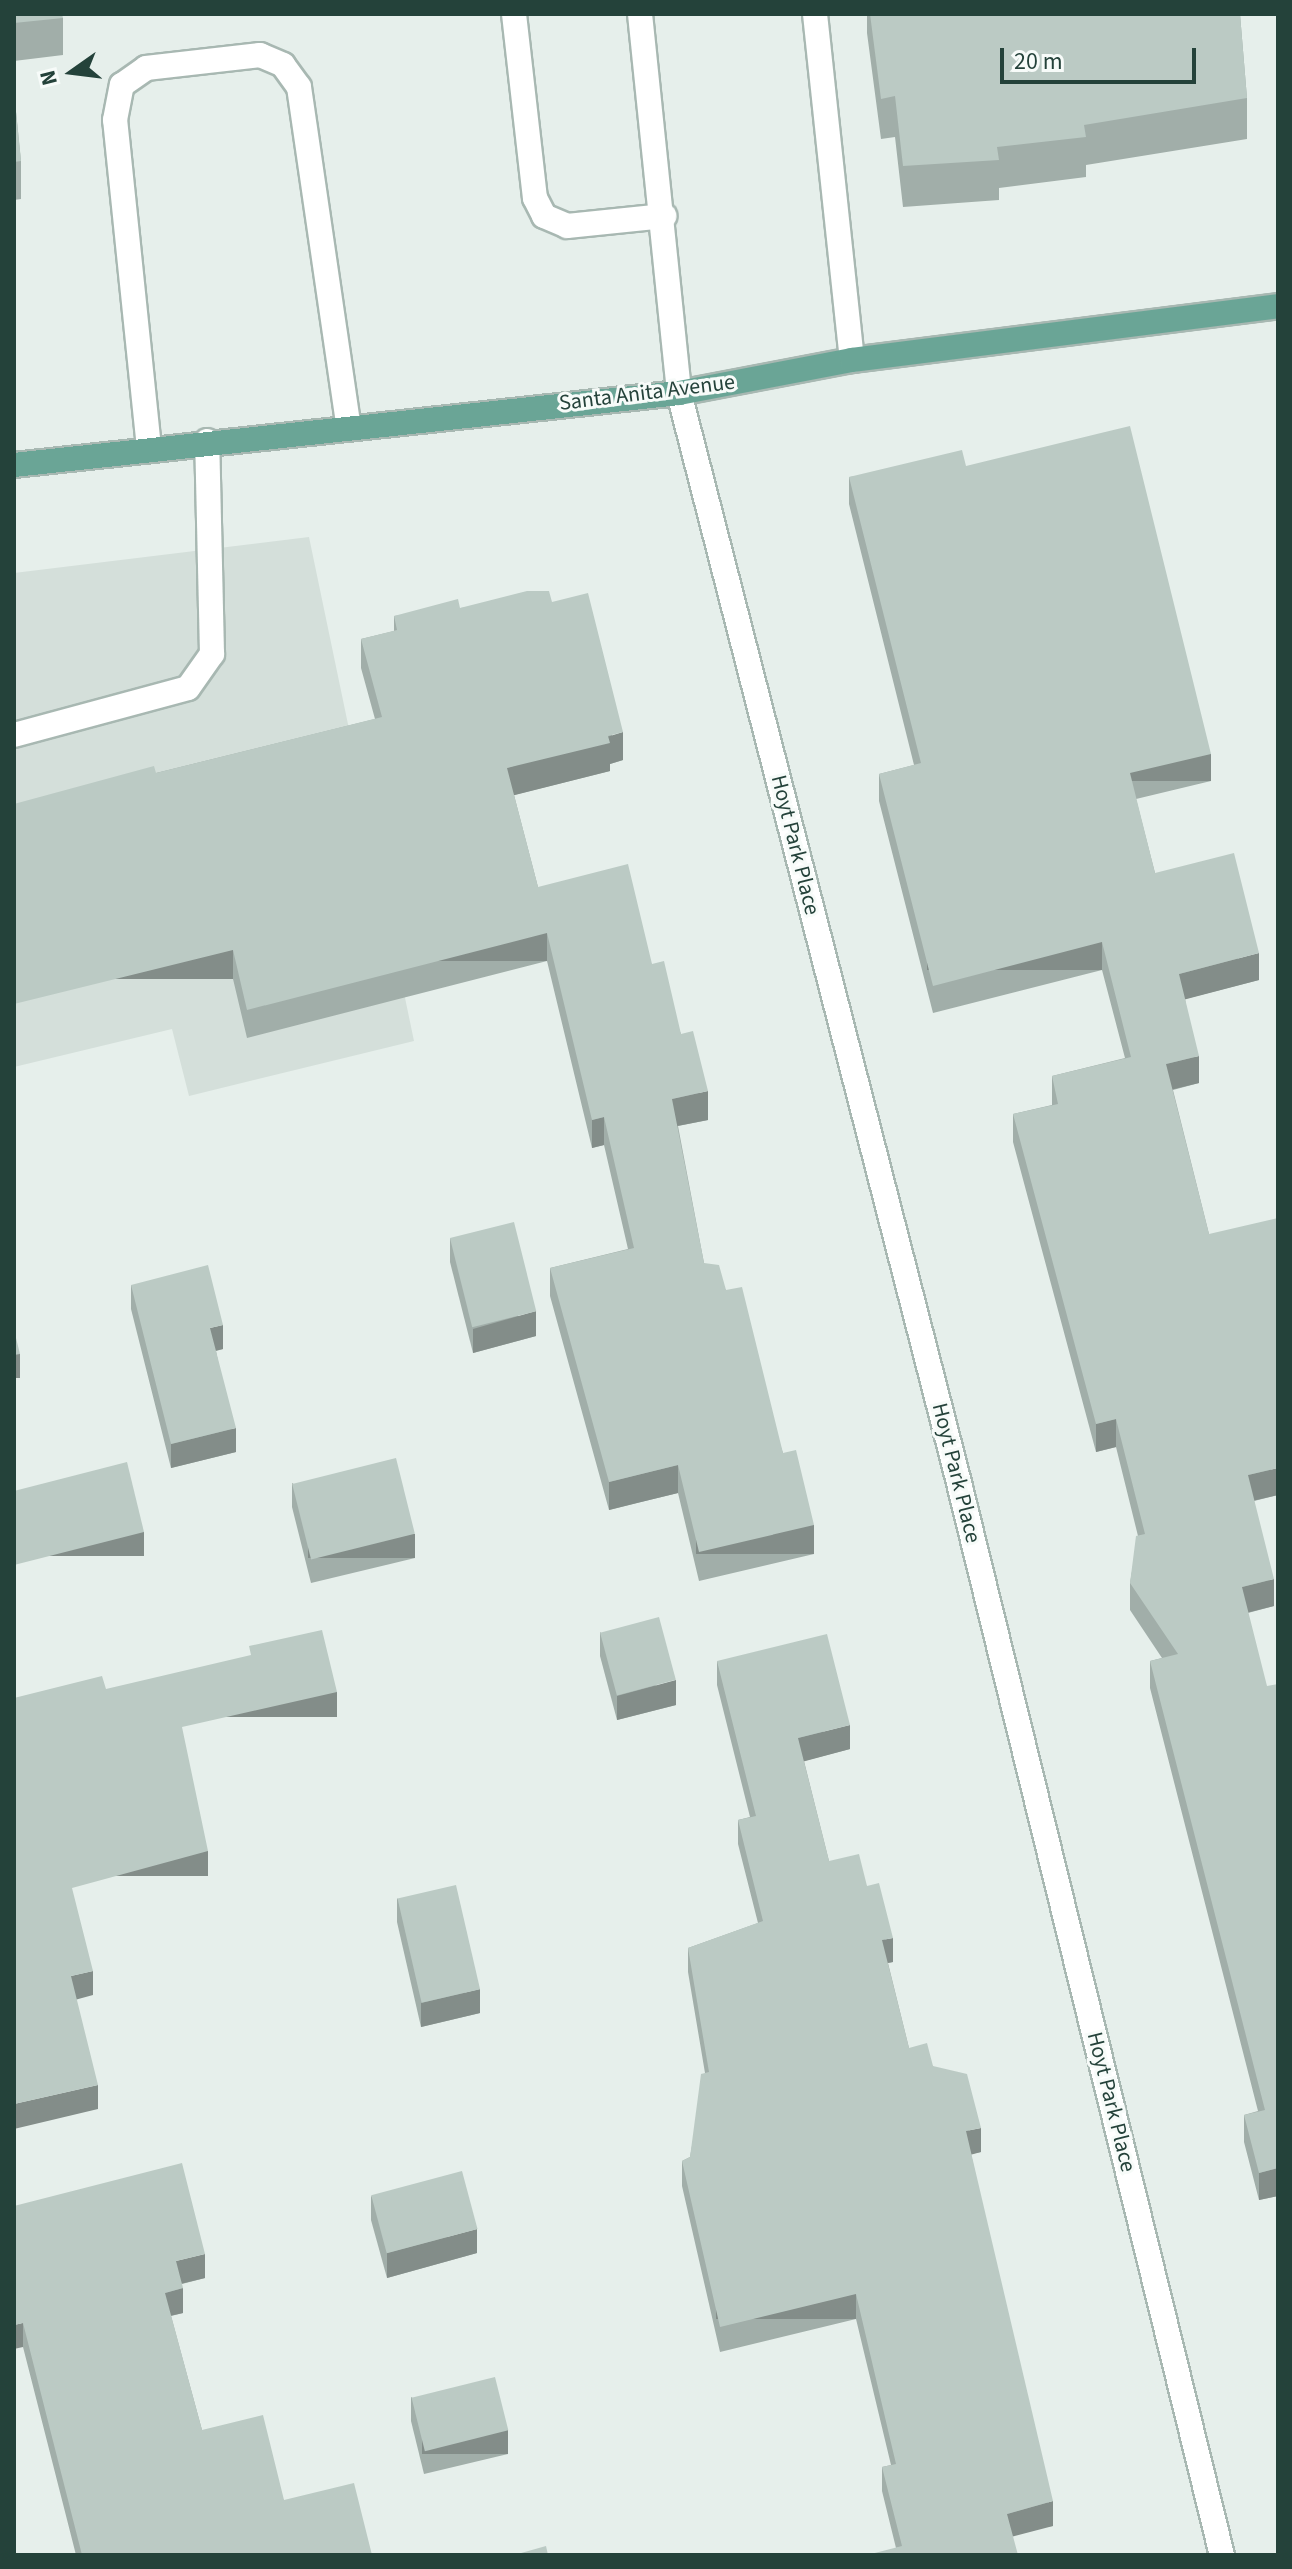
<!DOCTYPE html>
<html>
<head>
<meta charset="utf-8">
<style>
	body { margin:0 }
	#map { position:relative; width:1292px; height:2569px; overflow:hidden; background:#e6efeb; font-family:"Source Sans 3",sans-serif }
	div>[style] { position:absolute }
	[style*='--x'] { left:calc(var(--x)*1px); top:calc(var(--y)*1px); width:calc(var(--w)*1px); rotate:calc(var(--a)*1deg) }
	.built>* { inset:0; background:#d4dfda }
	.roads { filter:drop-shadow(2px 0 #a8b8b2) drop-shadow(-2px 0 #a8b8b2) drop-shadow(0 2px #a8b8b2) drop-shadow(0 -2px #a8b8b2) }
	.minor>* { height:24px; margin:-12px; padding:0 12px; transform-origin:12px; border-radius:12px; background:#fff }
	.major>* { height:24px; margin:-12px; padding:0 12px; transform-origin:12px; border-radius:12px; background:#6aa596 }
	.wall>* { inset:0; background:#a1aea9 }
	.shaded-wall>* { inset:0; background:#838d89; transform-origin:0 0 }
	.building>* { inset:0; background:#bbcac4; transform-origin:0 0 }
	span { translate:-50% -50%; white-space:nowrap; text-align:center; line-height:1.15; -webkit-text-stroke:6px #f7fbf9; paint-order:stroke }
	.street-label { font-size:22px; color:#24423a }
	.frame { position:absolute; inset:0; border:16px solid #24423a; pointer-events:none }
	.north { position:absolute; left:32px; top:32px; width:80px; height:80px; -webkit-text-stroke:6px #f7fbf9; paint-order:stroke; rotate:256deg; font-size:22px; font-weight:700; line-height:32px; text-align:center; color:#24423a }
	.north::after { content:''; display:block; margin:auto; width:28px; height:36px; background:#24423a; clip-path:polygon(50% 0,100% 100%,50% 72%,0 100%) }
	.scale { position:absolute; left:1000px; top:48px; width:196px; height:36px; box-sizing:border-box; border:4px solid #24423a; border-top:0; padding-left:10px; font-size:24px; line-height:28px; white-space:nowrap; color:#24423a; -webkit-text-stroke:6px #f7fbf9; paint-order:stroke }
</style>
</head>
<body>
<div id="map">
	<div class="built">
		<i style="clip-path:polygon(309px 537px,414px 1041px,189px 1096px,172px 1029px,14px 1067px,14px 573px)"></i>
	</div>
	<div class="roads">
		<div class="minor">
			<i style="--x:514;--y:14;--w:185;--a:83.5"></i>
			<i style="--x:535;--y:198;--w:20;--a:63"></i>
			<i style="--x:544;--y:216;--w:25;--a:23"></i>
			<i style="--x:567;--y:226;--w:98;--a:-5.9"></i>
			<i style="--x:640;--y:14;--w:381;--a:84.1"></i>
			<i style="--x:679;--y:393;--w:1130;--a:75.59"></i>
			<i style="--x:960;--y:1487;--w:1100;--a:76.22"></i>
			<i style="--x:815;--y:14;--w:348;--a:83.9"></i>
			<i style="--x:149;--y:448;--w:330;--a:-95.9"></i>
			<i style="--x:115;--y:120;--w:36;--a:-79"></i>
			<i style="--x:122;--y:85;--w:29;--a:-35"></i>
			<i style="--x:146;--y:68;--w:115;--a:-6.5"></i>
			<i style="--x:260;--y:55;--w:25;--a:23"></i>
			<i style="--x:283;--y:65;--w:27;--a:54"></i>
			<i style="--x:299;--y:87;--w:341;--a:81.7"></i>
			<i style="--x:14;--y:735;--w:180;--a:-15.1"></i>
			<i style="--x:188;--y:688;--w:42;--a:-54.8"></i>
			<i style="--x:212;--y:654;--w:213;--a:-91.3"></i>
		</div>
		<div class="major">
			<i style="--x:14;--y:465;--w:669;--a:-6.18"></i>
			<i style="--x:679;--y:393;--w:176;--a:-10.8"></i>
			<i style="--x:852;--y:360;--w:429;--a:-7.2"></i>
		</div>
	</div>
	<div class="wall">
		<i style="clip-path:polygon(14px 14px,63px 18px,63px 55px,14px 61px)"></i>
		<i style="clip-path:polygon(867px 14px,1240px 14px,1247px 98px,1247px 139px,1086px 165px,1086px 177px,999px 188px,999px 200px,903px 207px,895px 137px,881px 139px,867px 33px)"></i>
		<i style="clip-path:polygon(14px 92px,21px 161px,21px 199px,14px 200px)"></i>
		<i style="clip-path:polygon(966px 466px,1211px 781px,1136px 799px,1155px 873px,1259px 980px,1185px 999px,1199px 1083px,1173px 1090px,1209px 1234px,1278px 1495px,1254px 1501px,1274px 1606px,1248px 1613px,1278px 2196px,1259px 2200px,1244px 2142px,1244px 2115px,1258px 2111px,1150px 1688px,1150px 1661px,1162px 1658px,1130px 1610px,1130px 1583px,1138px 1536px,1116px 1447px,1096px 1452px,1013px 1142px,1013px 1114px,1052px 1105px,1052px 1076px,1125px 1058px,1102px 970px,933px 1013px,879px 801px,879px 774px,914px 765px,849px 504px,849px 477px)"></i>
		<i style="clip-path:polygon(552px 602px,623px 760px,610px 764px,610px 771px,514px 795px,538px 887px,652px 964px,681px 1034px,708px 1120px,678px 1126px,704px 1263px,726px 1290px,783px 1453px,814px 1554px,699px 1581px,678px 1493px,609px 1510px,550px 1296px,550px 1268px,628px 1249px,604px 1145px,592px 1148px,547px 961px,247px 1038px,233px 979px,156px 773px,375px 719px,361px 668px,361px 639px,394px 631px,394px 616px,460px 608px)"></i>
		<i style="clip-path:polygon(450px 1238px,536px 1336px,473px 1353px,450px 1262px)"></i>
		<i style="clip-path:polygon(131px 1285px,223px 1349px,216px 1351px,236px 1452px,171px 1468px,131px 1309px)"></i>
		<i style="clip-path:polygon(292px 1483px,415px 1558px,311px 1583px,292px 1507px)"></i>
		<i style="clip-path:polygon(600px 1632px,676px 1705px,617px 1720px,600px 1656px)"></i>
		<i style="clip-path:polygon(717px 1661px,850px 1749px,804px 1761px,829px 1861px,867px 1886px,893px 1962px,888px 1963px,909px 2048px,933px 2066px,981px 2152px,971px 2154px,1053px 2526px,896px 2548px,882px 2491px,882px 2467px,891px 2465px,856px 2319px,720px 2352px,682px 2186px,682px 2161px,690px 2157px,705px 2073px,688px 1972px,688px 1948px,758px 1923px,738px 1844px,738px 1820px,750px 1817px,717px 1685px)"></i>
		<i style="clip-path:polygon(397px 1898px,480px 2013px,421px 2027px,397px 1922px)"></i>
		<i style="clip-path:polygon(371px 2196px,477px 2253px,387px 2278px,371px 2220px)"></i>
		<i style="clip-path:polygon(14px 2206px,205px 2278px,182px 2284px,183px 2313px,171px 2316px,202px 2430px,284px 2500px,372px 2555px,76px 2555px,23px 2347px)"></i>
		<i style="clip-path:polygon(411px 2397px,508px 2454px,424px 2474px,411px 2421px)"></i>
	</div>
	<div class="shaded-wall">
		<i style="clip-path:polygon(623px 732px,623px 760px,610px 764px,610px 771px,507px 797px,507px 768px)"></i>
		<i style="left:1211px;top:754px;width:27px;height:83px;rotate:90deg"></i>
		<i style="left:547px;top:933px;width:28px;height:310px;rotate:90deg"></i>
		<i style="left:1102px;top:942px;width:28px;height:175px;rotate:90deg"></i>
		<i style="left:233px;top:950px;width:29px;height:226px;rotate:90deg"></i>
		<i style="clip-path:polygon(1259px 953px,1259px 980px,1179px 1001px,1179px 974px)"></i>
		<i style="clip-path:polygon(1199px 1056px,1199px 1083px,1166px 1091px,1166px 1064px)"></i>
		<i style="clip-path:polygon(708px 1091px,708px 1120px,672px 1127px,672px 1099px)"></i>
		<i style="clip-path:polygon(604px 1117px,604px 1145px,592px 1148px,592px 1120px)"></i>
		<i style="clip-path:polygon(536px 1311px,536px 1336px,473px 1353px,473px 1329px)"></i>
		<i style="clip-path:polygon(223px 1325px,223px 1349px,210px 1352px,210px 1328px)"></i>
		<i style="left:20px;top:1354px;width:24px;height:6px;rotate:90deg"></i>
		<i style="clip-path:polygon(1116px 1419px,1116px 1447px,1096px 1452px,1096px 1424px)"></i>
		<i style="clip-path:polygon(236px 1428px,236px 1452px,171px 1468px,171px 1444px)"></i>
		<i style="clip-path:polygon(678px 1465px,678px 1493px,609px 1510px,609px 1482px)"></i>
		<i style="clip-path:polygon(1278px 1468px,1278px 1495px,1248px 1502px,1248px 1475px)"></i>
		<i style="left:814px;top:1525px;width:29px;height:118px;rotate:90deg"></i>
		<i style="left:144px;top:1532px;width:24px;height:134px;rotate:90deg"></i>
		<i style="left:415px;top:1534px;width:24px;height:107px;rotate:90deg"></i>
		<i style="clip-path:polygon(1274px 1579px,1274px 1606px,1242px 1614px,1242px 1587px)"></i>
		<i style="clip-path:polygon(676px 1680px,676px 1705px,617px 1720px,617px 1696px)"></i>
		<i style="left:337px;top:1692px;width:25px;height:159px;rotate:90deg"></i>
		<i style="clip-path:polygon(850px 1725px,850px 1749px,798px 1763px,798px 1738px)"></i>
		<i style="left:208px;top:1851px;width:25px;height:141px;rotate:90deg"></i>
		<i style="clip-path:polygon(893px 1938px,893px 1962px,882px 1964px,882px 1940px)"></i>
		<i style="clip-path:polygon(93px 1971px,93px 1995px,71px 2001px,71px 1976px)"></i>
		<i style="clip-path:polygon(480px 1989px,480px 2013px,421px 2027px,421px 2003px)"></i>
		<i style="clip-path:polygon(98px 2085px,98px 2109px,14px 2129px,14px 2104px)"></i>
		<i style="clip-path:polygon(981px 2128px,981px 2152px,966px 2156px,966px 2131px)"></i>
		<i style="clip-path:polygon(1278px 2168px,1278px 2196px,1259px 2200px,1259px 2173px)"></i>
		<i style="clip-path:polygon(477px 2229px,477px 2253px,387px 2278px,387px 2253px)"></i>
		<i style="clip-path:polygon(205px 2254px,205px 2278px,176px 2285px,176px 2261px)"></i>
		<i style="clip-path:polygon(183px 2288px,183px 2313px,165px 2317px,165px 2293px)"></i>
		<i style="left:856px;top:2294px;width:25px;height:140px;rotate:90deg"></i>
		<i style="clip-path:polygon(23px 2323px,23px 2347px,14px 2349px,14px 2325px)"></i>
		<i style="left:508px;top:2430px;width:24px;height:86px;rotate:90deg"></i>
		<i style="clip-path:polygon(1053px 2501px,1053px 2526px,1007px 2538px,1007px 2514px)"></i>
	</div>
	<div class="building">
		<i style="clip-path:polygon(14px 14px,62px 14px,63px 18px,14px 23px)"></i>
		<i style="clip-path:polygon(870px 14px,1240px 14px,1247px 98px,1084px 125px,1086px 137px,997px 147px,999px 160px,903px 166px,895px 96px,881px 99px)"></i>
		<i style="clip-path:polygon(14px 92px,21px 161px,14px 162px)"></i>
		<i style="clip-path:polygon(1130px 426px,1211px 754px,1130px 773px,1155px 873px,1234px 853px,1259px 953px,1179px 974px,1199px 1056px,1166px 1064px,1209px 1234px,1278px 1218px,1278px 1468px,1248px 1475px,1274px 1579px,1242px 1587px,1267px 1686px,1278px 1684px,1278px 2168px,1259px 2173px,1244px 2115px,1265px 2110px,1150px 1661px,1178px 1654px,1130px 1583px,1136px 1536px,1145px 1534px,1116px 1419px,1096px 1424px,1013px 1114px,1058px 1104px,1052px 1076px,1131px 1057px,1102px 942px,933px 986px,879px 774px,921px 763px,849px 477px,962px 450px,966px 466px)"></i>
		<i style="clip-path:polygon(527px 591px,549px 591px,552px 602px,588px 593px,623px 732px,608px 736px,610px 743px,507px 768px,538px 887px,628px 864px,652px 964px,664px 961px,681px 1034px,693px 1031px,708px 1091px,672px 1099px,704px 1263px,719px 1265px,726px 1290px,742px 1287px,783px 1453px,796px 1450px,814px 1525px,699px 1552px,678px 1465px,609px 1482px,550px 1268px,634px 1248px,604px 1117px,592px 1120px,547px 933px,247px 1010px,233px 950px,14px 1004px,14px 804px,154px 766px,156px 773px,382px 717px,361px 639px,397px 630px,394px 616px,458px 599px,460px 608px)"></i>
		<i style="left:514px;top:1222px;width:92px;height:66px;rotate:76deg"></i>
		<i style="clip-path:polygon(208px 1265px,223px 1325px,210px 1328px,236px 1428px,171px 1444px,131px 1285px)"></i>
		<i style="clip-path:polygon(14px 1330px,20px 1354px,14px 1355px)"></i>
		<i style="left:396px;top:1458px;width:78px;height:107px;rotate:76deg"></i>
		<i style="clip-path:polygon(127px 1462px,144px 1532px,14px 1565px,14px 1491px)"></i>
		<i style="left:659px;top:1617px;width:65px;height:61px;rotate:75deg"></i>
		<i style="clip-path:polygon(322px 1630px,337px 1692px,182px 1727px,208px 1851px,72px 1888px,93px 1971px,71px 1976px,98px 2085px,14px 2104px,14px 1698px,102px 1676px,106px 1689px,251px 1655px,249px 1646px)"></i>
		<i style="clip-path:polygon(827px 1634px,850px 1725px,798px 1738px,829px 1861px,859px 1854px,867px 1886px,879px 1883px,893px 1938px,882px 1940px,909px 2048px,927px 2043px,933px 2066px,967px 2074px,981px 2128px,966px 2131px,1053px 2501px,1007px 2514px,1018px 2555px,867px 2555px,902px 2546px,882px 2467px,896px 2464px,856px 2294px,720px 2327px,682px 2161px,690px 2157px,701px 2074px,709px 2072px,688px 1948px,763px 1921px,738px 1820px,756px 1816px,717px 1661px)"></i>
		<i style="left:456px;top:1885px;width:107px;height:60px;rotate:77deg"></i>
		<i style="clip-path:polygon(182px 2163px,205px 2254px,176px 2261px,183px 2288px,165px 2293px,202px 2430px,263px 2415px,284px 2500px,354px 2483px,372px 2555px,82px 2555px,23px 2323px,14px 2325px,14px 2206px)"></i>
		<i style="left:462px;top:2171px;width:60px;height:94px;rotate:75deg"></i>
		<i style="left:495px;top:2377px;width:55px;height:86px;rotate:76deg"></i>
		<i style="clip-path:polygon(546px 2546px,548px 2555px,514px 2555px)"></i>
	</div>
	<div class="street-label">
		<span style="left:647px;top:393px;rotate:-7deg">Santa Anita Avenue</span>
		<span style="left:795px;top:845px;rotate:76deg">Hoyt Park Place</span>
		<span style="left:956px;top:1473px;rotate:76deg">Hoyt Park Place</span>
		<span style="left:1111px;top:2102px;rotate:76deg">Hoyt Park Place</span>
	</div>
	<div class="frame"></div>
	<div class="north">N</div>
	<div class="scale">20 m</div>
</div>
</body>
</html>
